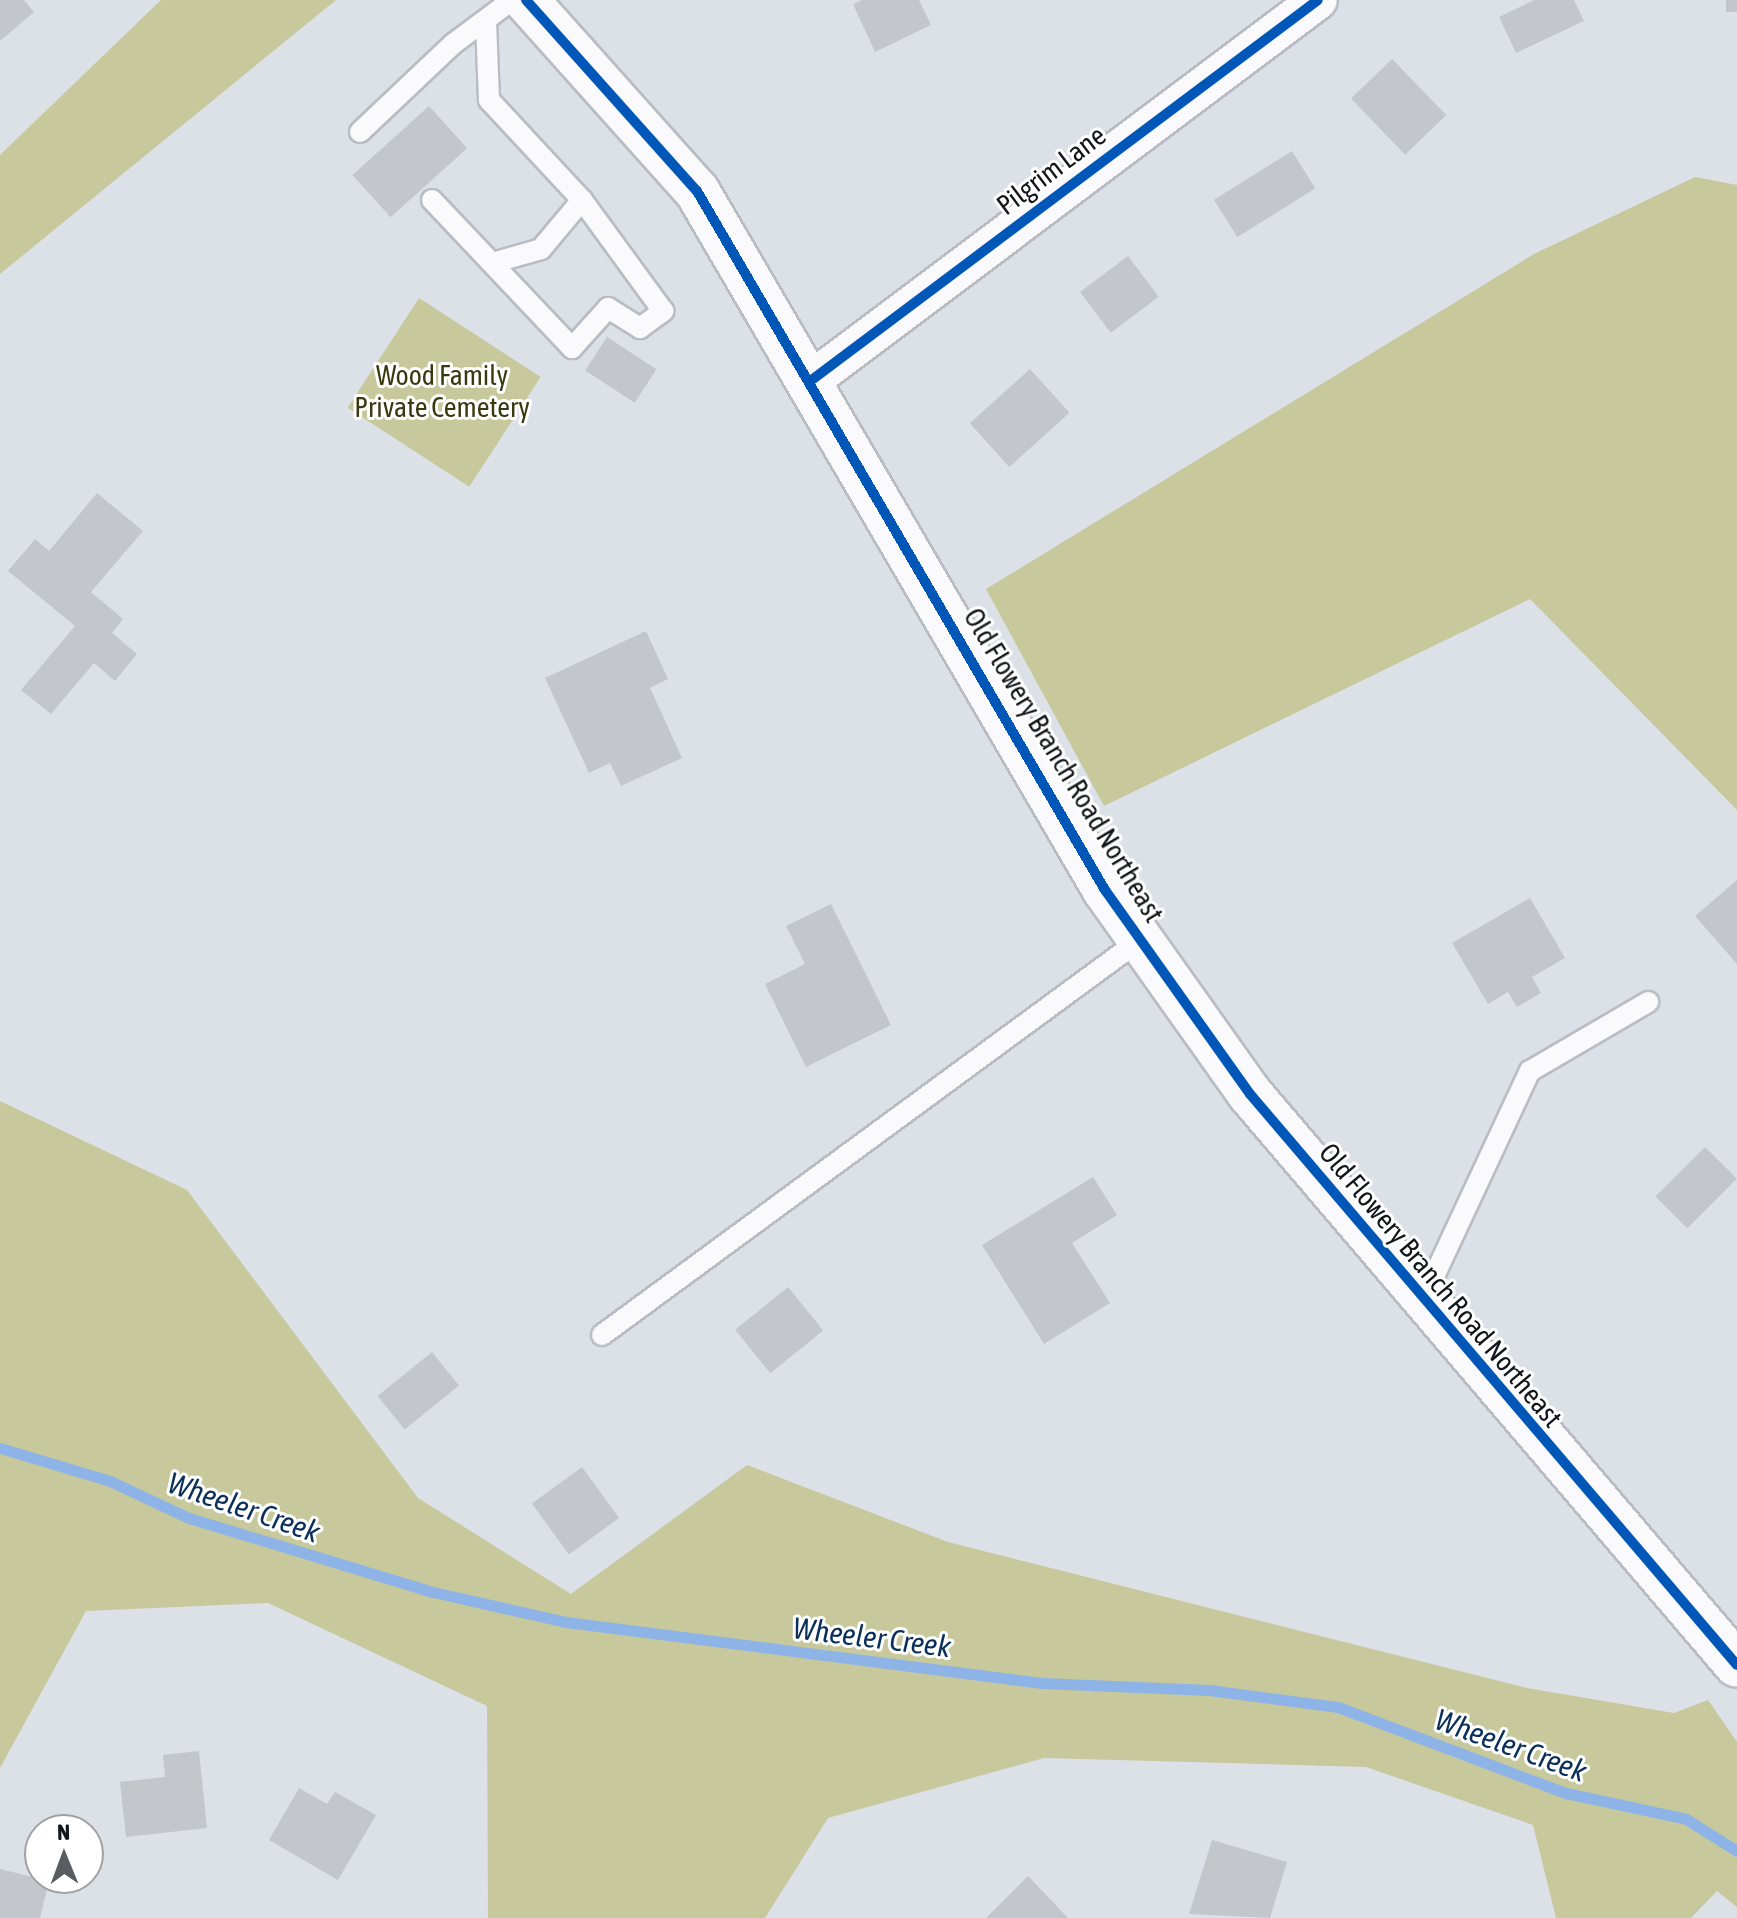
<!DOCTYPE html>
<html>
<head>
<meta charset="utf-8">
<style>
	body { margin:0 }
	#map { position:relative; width:1737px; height:1918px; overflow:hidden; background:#dce1e8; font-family:"Asap Condensed",sans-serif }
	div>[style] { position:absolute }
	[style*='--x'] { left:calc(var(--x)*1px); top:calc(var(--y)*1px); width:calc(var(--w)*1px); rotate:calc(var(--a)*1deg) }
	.green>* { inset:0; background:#c7c89c; transform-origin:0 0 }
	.stream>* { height:11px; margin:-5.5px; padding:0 5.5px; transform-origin:5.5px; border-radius:5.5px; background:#8eb4e7 }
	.building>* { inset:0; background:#c3c7cc; transform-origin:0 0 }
	.roads { filter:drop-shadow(2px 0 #b9bdc3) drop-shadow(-2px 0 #b9bdc3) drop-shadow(0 2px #b9bdc3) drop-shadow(0 -2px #b9bdc3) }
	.lane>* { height:20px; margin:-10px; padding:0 10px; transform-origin:10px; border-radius:10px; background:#fafafc }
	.street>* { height:38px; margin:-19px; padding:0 19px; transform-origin:19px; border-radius:19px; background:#fafafc }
	.secondary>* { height:44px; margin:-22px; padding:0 22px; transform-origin:22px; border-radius:22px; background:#fafafc }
	.cycleway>* { height:10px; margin:-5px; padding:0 5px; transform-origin:5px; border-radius:5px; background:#0057b8 }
	span { translate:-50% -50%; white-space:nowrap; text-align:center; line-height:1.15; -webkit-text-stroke:6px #fff; paint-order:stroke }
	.street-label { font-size:28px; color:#121519 }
	.park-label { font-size:28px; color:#39380f }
	.water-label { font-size:30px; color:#0b2f5b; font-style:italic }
	.north { position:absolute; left:24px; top:1814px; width:80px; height:80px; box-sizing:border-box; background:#fff; border:2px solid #a0a1a3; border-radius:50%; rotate:359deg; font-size:22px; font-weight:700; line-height:32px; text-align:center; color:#121519 }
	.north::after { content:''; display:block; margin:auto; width:28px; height:36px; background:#595c61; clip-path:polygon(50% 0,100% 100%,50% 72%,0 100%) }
</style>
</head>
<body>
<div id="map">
	<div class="green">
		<i style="clip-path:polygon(161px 0,336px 0,0 274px,0 155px)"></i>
		<i style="clip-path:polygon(1695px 177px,1737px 185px,1737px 810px,1530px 599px,1104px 806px,986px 589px,1534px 254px)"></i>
		<i style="left:419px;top:298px;width:145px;height:131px;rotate:33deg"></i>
		<i style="clip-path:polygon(0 1101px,187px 1190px,418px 1498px,571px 1594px,747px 1465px,948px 1542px,1527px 1688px,1674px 1713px,1708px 1700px,1737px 1742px,1737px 1907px,1717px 1891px,1691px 1918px,1556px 1918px,1533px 1825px,1366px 1767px,1044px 1758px,828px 1818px,765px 1918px,488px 1918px,487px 1706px,268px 1603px,86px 1611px,0 1768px)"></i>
	</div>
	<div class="stream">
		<i style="--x:0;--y:1448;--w:115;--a:16.7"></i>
		<i style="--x:110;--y:1481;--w:87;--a:25.1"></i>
		<i style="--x:189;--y:1518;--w:255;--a:16.9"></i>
		<i style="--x:433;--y:1592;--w:136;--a:12.7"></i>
		<i style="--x:566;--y:1622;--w:480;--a:7.3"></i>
		<i style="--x:1042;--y:1683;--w:167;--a:2.4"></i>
		<i style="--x:1209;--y:1690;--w:130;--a:7.5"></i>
		<i style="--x:1338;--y:1707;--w:244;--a:20.7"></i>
		<i style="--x:1566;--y:1793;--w:123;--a:12.2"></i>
		<i style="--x:1686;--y:1819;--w:60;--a:32.1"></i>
	</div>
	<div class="building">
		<i style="clip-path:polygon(0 0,24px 0,34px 12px,0 41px)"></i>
		<i style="clip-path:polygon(862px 0,919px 0,931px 25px,875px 52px,853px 4px)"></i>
		<i style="clip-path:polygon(1534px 0,1574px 0,1584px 21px,1516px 53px,1499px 17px)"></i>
		<i style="left:1726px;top:0;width:11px;height:12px"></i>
		<i style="left:1392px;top:59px;width:78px;height:57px;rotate:46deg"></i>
		<i style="left:429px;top:106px;width:57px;height:103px;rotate:48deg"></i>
		<i style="left:1292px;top:151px;width:44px;height:92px;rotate:58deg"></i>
		<i style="left:1128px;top:256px;width:51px;height:60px;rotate:53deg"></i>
		<i style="left:607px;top:337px;width:59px;height:40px;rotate:33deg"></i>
		<i style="left:1030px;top:369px;width:59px;height:81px;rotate:48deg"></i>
		<i style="clip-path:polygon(97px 493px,143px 531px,91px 592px,123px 619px,112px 633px,137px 654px,115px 681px,94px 663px,51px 714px,21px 690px,75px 626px,8px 571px,35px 539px,49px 551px)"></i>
		<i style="clip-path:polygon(646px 631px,668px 679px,650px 688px,682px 758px,621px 786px,610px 763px,589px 773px,545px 678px)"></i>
		<i style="clip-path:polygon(1737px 880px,1737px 964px,1695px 916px)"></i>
		<i style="clip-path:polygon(1530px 898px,1565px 958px,1532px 977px,1541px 993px,1517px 1007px,1508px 992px,1488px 1004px,1452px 943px)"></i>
		<i style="clip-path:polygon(831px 904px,891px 1025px,806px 1067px,765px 984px,805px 964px,786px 926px)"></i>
		<i style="left:1705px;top:1147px;width:45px;height:70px;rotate:45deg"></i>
		<i style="clip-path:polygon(1093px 1177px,1117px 1215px,1072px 1243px,1110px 1303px,1044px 1344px,982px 1245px)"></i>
		<i style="left:788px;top:1287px;width:56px;height:68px;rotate:51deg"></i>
		<i style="left:432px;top:1352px;width:43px;height:70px;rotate:51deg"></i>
		<i style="left:582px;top:1467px;width:63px;height:62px;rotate:54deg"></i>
		<i style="clip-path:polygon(199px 1751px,207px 1828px,126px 1837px,120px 1782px,165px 1777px,163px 1755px)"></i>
		<i style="clip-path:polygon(299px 1788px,327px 1804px,335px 1792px,376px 1815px,338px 1880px,269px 1840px)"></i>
		<i style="clip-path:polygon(1212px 1840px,1287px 1862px,1270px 1918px,1189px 1914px)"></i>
		<i style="clip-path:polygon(0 1869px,49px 1881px,40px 1918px,0 1918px)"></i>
		<i style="clip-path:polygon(1028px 1876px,1068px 1918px,986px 1918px)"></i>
	</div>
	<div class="roads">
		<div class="lane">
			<i style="--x:360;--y:132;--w:128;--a:-43.4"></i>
			<i style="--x:453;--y:44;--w:74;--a:-36.7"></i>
			<i style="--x:432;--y:200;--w:204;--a:46.6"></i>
			<i style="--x:572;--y:348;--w:54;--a:-48"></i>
			<i style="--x:608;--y:308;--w:38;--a:32"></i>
			<i style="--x:640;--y:328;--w:29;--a:-36"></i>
			<i style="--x:663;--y:311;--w:137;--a:-126.1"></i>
			<i style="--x:582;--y:200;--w:137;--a:-132.9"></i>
			<i style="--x:489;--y:100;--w:77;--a:-92.2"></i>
			<i style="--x:492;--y:263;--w:51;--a:-15.9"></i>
			<i style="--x:541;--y:249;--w:64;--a:-50.1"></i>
			<i style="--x:1423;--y:1300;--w:253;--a:-65"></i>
			<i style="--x:1530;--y:1071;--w:137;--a:-30.3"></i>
			<i style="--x:602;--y:1335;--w:667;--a:-36.29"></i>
		</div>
		<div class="street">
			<i style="--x:813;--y:379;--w:631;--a:-36.89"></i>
		</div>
		<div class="secondary">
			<i style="--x:526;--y:0;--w:256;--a:48.2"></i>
			<i style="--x:697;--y:191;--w:809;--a:59.73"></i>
			<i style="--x:1105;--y:890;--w:250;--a:54.6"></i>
			<i style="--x:1250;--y:1094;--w:750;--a:49.54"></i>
		</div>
	</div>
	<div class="cycleway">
		<i style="--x:526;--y:0;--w:256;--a:48.2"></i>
		<i style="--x:697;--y:191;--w:809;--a:59.73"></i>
		<i style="--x:1105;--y:890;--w:250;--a:54.6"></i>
		<i style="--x:1250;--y:1094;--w:750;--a:49.54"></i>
		<i style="--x:813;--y:379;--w:631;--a:-36.89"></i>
	</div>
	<div class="street-label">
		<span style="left:1051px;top:170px;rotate:-37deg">Pilgrim Lane</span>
		<span style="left:1064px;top:765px;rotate:59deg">Old Flowery Branch Road Northeast</span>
		<span style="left:1441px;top:1285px;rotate:50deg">Old Flowery Branch Road Northeast</span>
	</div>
	<div class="park-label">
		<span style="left:442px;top:391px">Wood Family<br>Private Cemetery</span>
	</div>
	<div class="water-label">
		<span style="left:244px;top:1507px;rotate:19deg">Wheeler Creek</span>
		<span style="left:872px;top:1637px;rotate:7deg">Wheeler Creek</span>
		<span style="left:1511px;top:1745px;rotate:20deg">Wheeler Creek</span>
	</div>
	<div class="north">N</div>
</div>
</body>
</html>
